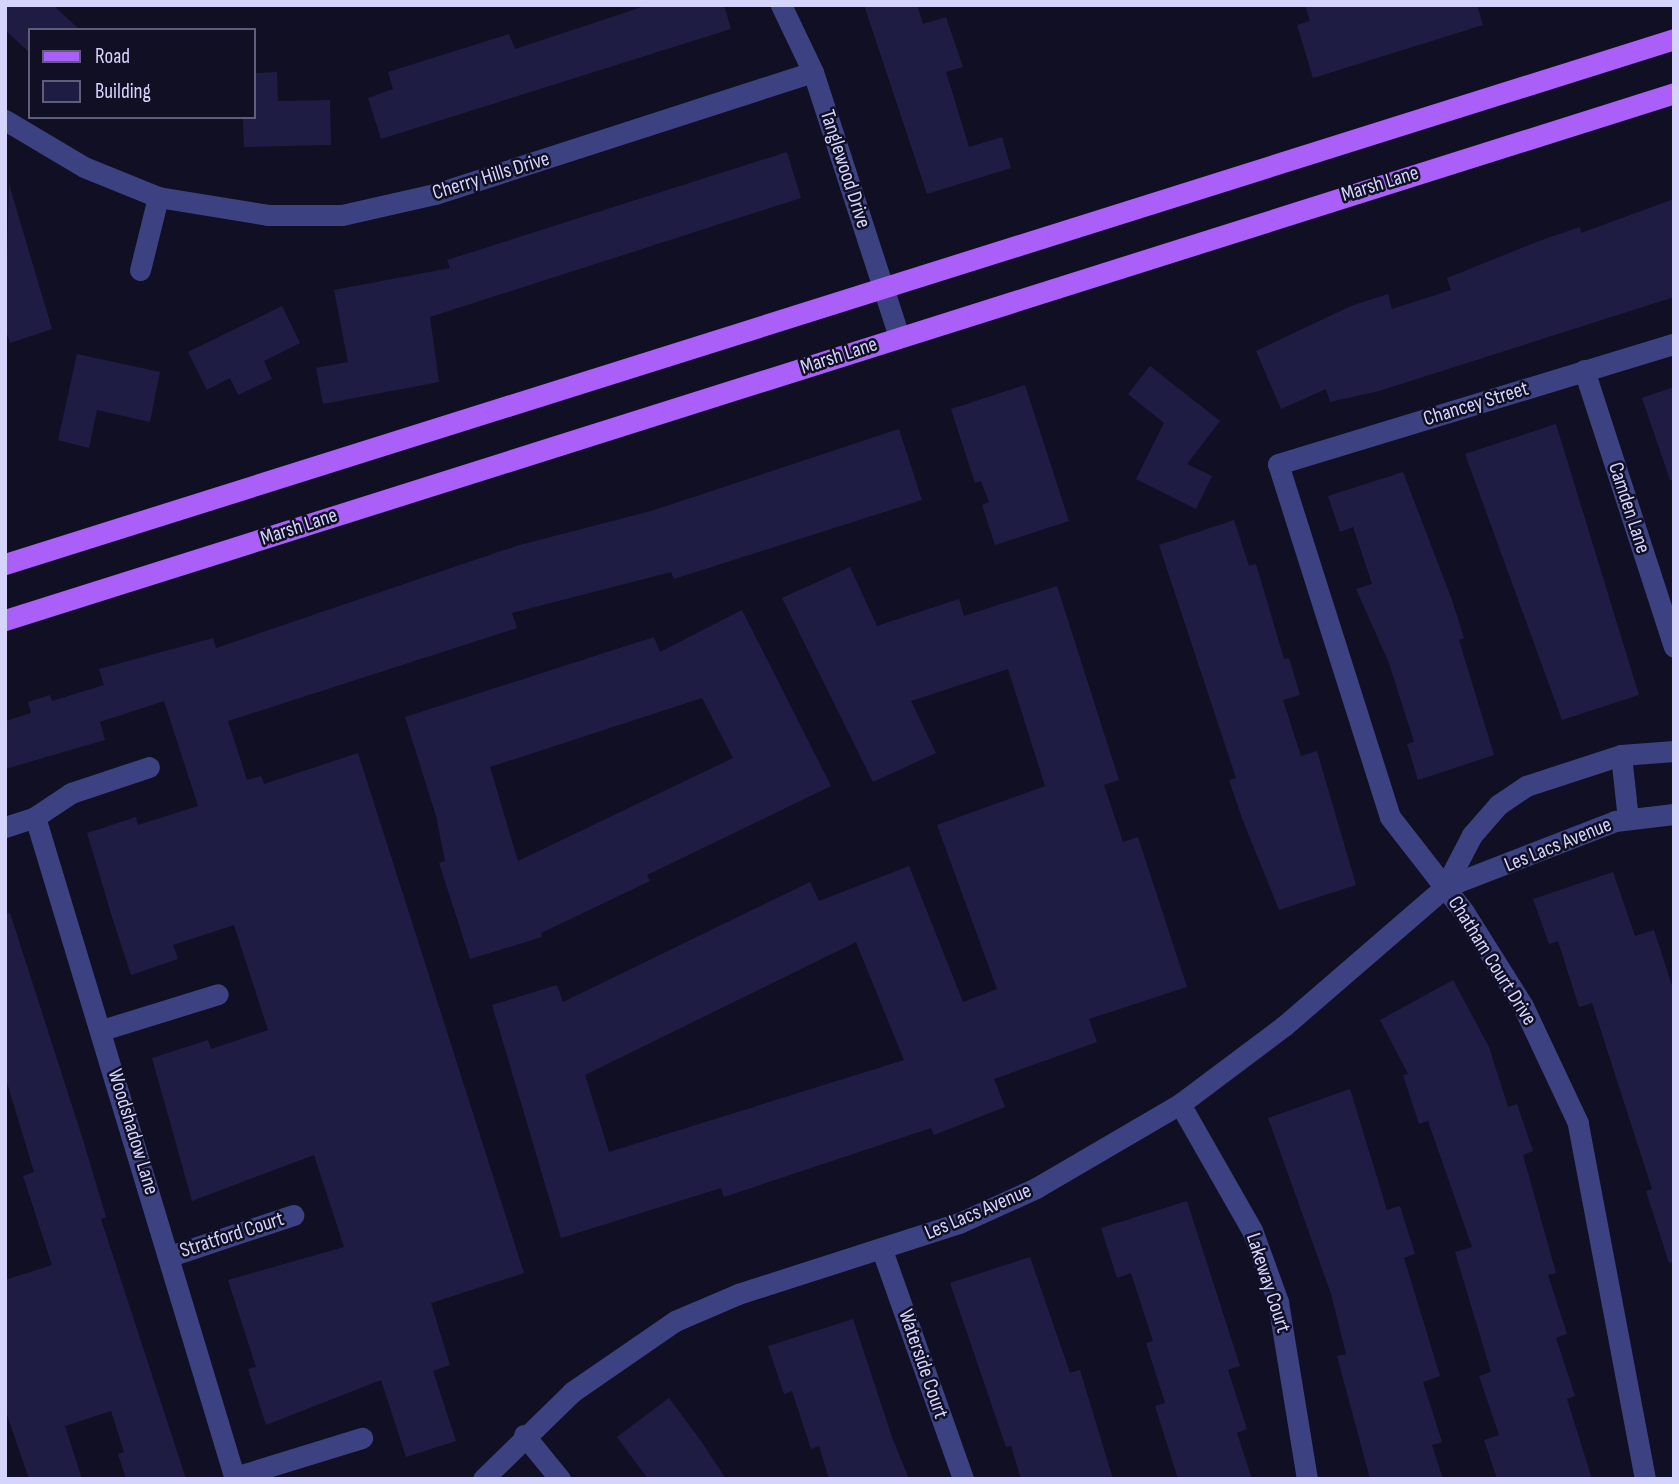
<!DOCTYPE html>
<html>
<head>
<meta charset="utf-8">
<style>
	body { margin:0 }
	#map { position:relative; width:1679px; height:1484px; overflow:hidden; background:#100f24; font-family:"Sofia Sans Condensed",sans-serif }
	div>[style] { position:absolute }
	[style*='--x'] { left:calc(var(--x)*1px); top:calc(var(--y)*1px); width:calc(var(--w)*1px); rotate:calc(var(--a)*1deg) }
	.building>* { inset:0; background:#1f1c44 }
	.minor>* { height:21px; margin:-10.5px; padding:0 10.5px; transform-origin:10.5px; border-radius:10.5px; background:#3c4281 }
	.major>* { height:21px; margin:-10.5px; padding:0 10.5px; transform-origin:10.5px; border-radius:10.5px; background:#ab5ff9 }
	span { translate:-50% -50%; white-space:nowrap; text-align:center; line-height:1.15; -webkit-text-stroke:5px #100f24; paint-order:stroke }
	.street-label { font-size:21px; color:#d4d4fd }
	.frame { position:absolute; inset:0; border:7px solid #d4d4fd; pointer-events:none }
	.legend { position:absolute; left:28px; top:28px; width:228px; height:91px; box-sizing:border-box; background:#100f24; border:2px solid #5e5e7b; margin:0; padding:9px 12px; list-style:none; font-size:21px; color:#d4d4fd }
	.legend li { display:flex; align-items:center; gap:14px; height:35px }
	.legend b { width:35px; border:2px solid #5e5e7b }
</style>
</head>
<body>
<div id="map">
	<div class="building">
		<i style="clip-path:polygon(5px 5px,53px 5px,80px 30px,30px 30px,30px 53px,5px 30px)"></i>
		<i style="clip-path:polygon(648px 5px,724px 5px,731px 29px,381px 139px,368px 98px,393px 89px,388px 72px,509px 34px,515px 49px)"></i>
		<i style="clip-path:polygon(864px 5px,917px 5px,923px 24px,946px 17px,963px 67px,946px 72px,969px 147px,1002px 137px,1011px 168px,927px 194px)"></i>
		<i style="clip-path:polygon(1305px 5px,1477px 5px,1483px 25px,1313px 78px,1297px 25px,1310px 21px)"></i>
		<i style="clip-path:polygon(277px 72px,278px 101px,330px 100px,331px 145px,244px 147px,243px 117px,254px 117px,254px 73px)"></i>
		<i style="clip-path:polygon(787px 152px,801px 198px,430px 317px,439px 382px,323px 404px,316px 368px,348px 362px,334px 290px,450px 268px,447px 260px)"></i>
		<i style="clip-path:polygon(9px 184px,52px 329px,10px 343px,5px 328px)"></i>
		<i style="clip-path:polygon(1674px 199px,1674px 297px,1379px 391px,1330px 402px,1326px 389px,1281px 409px,1256px 351px,1351px 306px,1388px 294px,1392px 309px,1451px 290px,1447px 278px,1539px 241px,1580px 227px,1581px 233px)"></i>
		<i style="clip-path:polygon(282px 306px,300px 343px,264px 361px,272px 379px,238px 395px,230px 378px,207px 390px,188px 352px)"></i>
		<i style="clip-path:polygon(77px 354px,160px 372px,150px 422px,97px 410px,89px 448px,58px 440px)"></i>
		<i style="clip-path:polygon(1150px 366px,1220px 421px,1187px 464px,1212px 476px,1196px 509px,1136px 479px,1164px 423px,1128px 394px)"></i>
		<i style="clip-path:polygon(1025px 385px,1069px 521px,995px 545px,982px 505px,989px 502px,981px 481px,975px 483px,951px 409px)"></i>
		<i style="clip-path:polygon(1674px 387px,1674px 480px,1670px 480px,1642px 398px)"></i>
		<i style="clip-path:polygon(1556px 424px,1639px 695px,1562px 720px,1465px 454px)"></i>
		<i style="clip-path:polygon(899px 429px,922px 500px,674px 579px,671px 572px,512px 613px,517px 628px,228px 721px,247px 780px,261px 776px,264px 784px,358px 753px,524px 1273px,431px 1303px,450px 1365px,433px 1371px,456px 1441px,406px 1457px,381px 1380px,266px 1425px,248px 1369px,256px 1367px,228px 1280px,344px 1247px,314px 1155px,192px 1201px,152px 1058px,208px 1040px,211px 1049px,268px 1030px,234px 925px,173px 945px,178px 959px,131px 975px,113px 920px,87px 833px,136px 817px,138px 825px,198px 806px,164px 701px,100px 722px,105px 740px,5px 769px,5px 721px,31px 713px,28px 702px,50px 695px,52px 701px,104px 685px,99px 669px,213px 638px,216px 648px,516px 546px,651px 511px)"></i>
		<i style="clip-path:polygon(1403px 472px,1452px 600px,1464px 638px,1459px 640px,1494px 755px,1418px 780px,1407px 744px,1414px 742px,1389px 663px,1356px 589px,1372px 584px,1353px 527px,1340px 532px,1328px 496px)"></i>
		<i style="clip-path:polygon(1234px 520px,1249px 566px,1256px 564px,1284px 659px,1289px 658px,1300px 695px,1283px 700px,1301px 756px,1317px 751px,1356px 885px,1279px 910px,1242px 818px,1229px 780px,1236px 778px,1159px 545px)"></i>
		<i style="clip-path:polygon(evenodd,850px 567px,877px 626px,959px 599px,964px 616px,1057px 586px,1119px 780px,1104px 785px,1123px 842px,1138px 837px,1187px 987px,1089px 1019px,1097px 1042px,994px 1079px,1005px 1107px,934px 1135px,931px 1128px,724px 1197px,721px 1188px,561px 1238px,492px 1005px,557px 985px,563px 1002px,810px 882px,819px 901px,909px 866px,963px 1002px,997px 989px,937px 825px,1045px 786px,1008px 669px,911px 701px,936px 753px,873px 782px,782px 598px,850px 567px,856px 942px,904px 1060px,609px 1152px,585px 1075px,856px 942px)"></i>
		<i style="clip-path:polygon(evenodd,742px 610px,831px 786px,647px 875px,650px 881px,541px 933px,542px 937px,470px 959px,439px 863px,445px 861px,436px 816px,405px 717px,654px 637px,660px 652px,742px 610px,702px 698px,733px 758px,518px 861px,490px 767px,702px 698px)"></i>
		<i style="clip-path:polygon(1613px 872px,1635px 936px,1654px 930px,1674px 992px,1674px 1262px,1669px 1263px,1646px 1191px,1652px 1189px,1592px 1003px,1579px 1007px,1558px 941px,1549px 944px,1533px 899px)"></i>
		<i style="clip-path:polygon(10px 913px,83px 1140px,106px 1217px,101px 1219px,186px 1479px,126px 1479px,118px 1454px,124px 1452px,111px 1411px,65px 1426px,82px 1479px,29px 1479px,5px 1409px,5px 1280px,52px 1265px,23px 1176px,34px 1172px,5px 1076px,5px 914px)"></i>
		<i style="clip-path:polygon(1453px 980px,1489px 1047px,1508px 1107px,1517px 1104px,1533px 1151px,1523px 1155px,1556px 1273px,1548px 1275px,1567px 1334px,1556px 1338px,1575px 1396px,1567px 1399px,1592px 1479px,1497px 1479px,1484px 1440px,1499px 1435px,1479px 1376px,1491px 1372px,1455px 1252px,1472px 1247px,1428px 1121px,1419px 1124px,1403px 1075px,1408px 1074px,1380px 1020px)"></i>
		<i style="clip-path:polygon(1350px 1089px,1387px 1210px,1400px 1206px,1415px 1254px,1404px 1258px,1440px 1376px,1423px 1382px,1442px 1442px,1432px 1445px,1443px 1479px,1370px 1479px,1337px 1356px,1346px 1354px,1331px 1294px,1268px 1118px)"></i>
		<i style="clip-path:polygon(1187px 1201px,1240px 1366px,1228px 1370px,1247px 1429px,1237px 1433px,1252px 1479px,1178px 1479px,1155px 1406px,1165px 1403px,1146px 1343px,1153px 1341px,1131px 1273px,1117px 1278px,1101px 1228px)"></i>
		<i style="clip-path:polygon(1030px 1257px,1070px 1373px,1080px 1370px,1113px 1479px,1021px 1479px,1011px 1446px,1006px 1447px,950px 1283px)"></i>
		<i style="clip-path:polygon(853px 1319px,892px 1437px,909px 1479px,829px 1479px,819px 1446px,811px 1449px,792px 1391px,784px 1394px,768px 1346px)"></i>
		<i style="clip-path:polygon(669px 1398px,701px 1441px,726px 1479px,648px 1479px,617px 1437px)"></i>
	</div>
	<div class="minor">
		<i style="--x:781;--y:5;--w:74;--a:64.5"></i>
		<i style="--x:813;--y:72;--w:279;--a:72"></i>
		<i style="--x:5;--y:120;--w:92;--a:30.7"></i>
		<i style="--x:84;--y:167;--w:80;--a:22.1"></i>
		<i style="--x:158;--y:197;--w:111;--a:9.3"></i>
		<i style="--x:268;--y:215;--w:74;--a:0"></i>
		<i style="--x:342;--y:215;--w:95;--a:-12.7"></i>
		<i style="--x:435;--y:194;--w:397;--a:-17.9"></i>
		<i style="--x:140;--y:270;--w:75;--a:-76.1"></i>
		<i style="--x:1584;--y:370;--w:291;--a:72"></i>
		<i style="--x:1621;--y:755;--w:64;--a:83.8"></i>
		<i style="--x:35;--y:817;--w:692;--a:73.19"></i>
		<i style="--x:5;--y:827;--w:32;--a:-18"></i>
		<i style="--x:35;--y:817;--w:43;--a:-33.7"></i>
		<i style="--x:71;--y:793;--w:82;--a:-18.4"></i>
		<i style="--x:1445;--y:887;--w:182;--a:-21.2"></i>
		<i style="--x:1615;--y:821;--w:59;--a:-6.8"></i>
		<i style="--x:102;--y:1030;--w:121;--a:-17.2"></i>
		<i style="--x:1180;--y:1104;--w:145;--a:60.3"></i>
		<i style="--x:1252;--y:1230;--w:77;--a:70.1"></i>
		<i style="--x:1278;--y:1302;--w:179;--a:80.7"></i>
		<i style="--x:882;--y:1250;--w:243;--a:70.5"></i>
		<i style="--x:170;--y:1256;--w:130;--a:-18.4"></i>
		<i style="--x:524;--y:1435;--w:57;--a:50.7"></i>
		<i style="--x:235;--y:1477;--w:133;--a:-17.1"></i>
		<i style="--x:483;--y:1479;--w:124;--a:-44.3"></i>
		<i style="--x:572;--y:1392;--w:125;--a:-34.6"></i>
		<i style="--x:675;--y:1321;--w:69;--a:-23.2"></i>
		<i style="--x:738;--y:1294;--w:232;--a:-17.8"></i>
		<i style="--x:959;--y:1223;--w:85;--a:-24.4"></i>
		<i style="--x:1036;--y:1188;--w:167;--a:-30.3"></i>
		<i style="--x:1180;--y:1104;--w:130;--a:-36.9"></i>
		<i style="--x:1284;--y:1026;--w:213;--a:-40.8"></i>
		<i style="--x:1445;--y:887;--w:59;--a:-62.6"></i>
		<i style="--x:1472;--y:835;--w:40;--a:-49"></i>
		<i style="--x:1498;--y:805;--w:34;--a:-34"></i>
		<i style="--x:1526;--y:786;--w:100;--a:-18.1"></i>
		<i style="--x:1621;--y:755;--w:53;--a:-4.3"></i>
		<i style="--x:1645;--y:1479;--w:362;--a:-100.7"></i>
		<i style="--x:1578;--y:1123;--w:129;--a:-115.2"></i>
		<i style="--x:1523;--y:1006;--w:111;--a:-122.1"></i>
		<i style="--x:1464;--y:912;--w:120;--a:-127.9"></i>
		<i style="--x:1390;--y:817;--w:370;--a:-107.6"></i>
		<i style="--x:1278;--y:464;--w:414;--a:-16.9"></i>
	</div>
	<div class="major">
		<i style="--x:5;--y:564;--w:1750;--a:-17.46"></i>
		<i style="--x:5;--y:620;--w:1750;--a:-17.52"></i>
	</div>
	<div class="street-label">
		<span style="left:845px;top:169px;rotate:72deg">Tanglewood Drive</span>
		<span style="left:491px;top:176px;rotate:-17deg">Cherry Hills Drive</span>
		<span style="left:1380px;top:184px;rotate:-17deg">Marsh Lane</span>
		<span style="left:839px;top:356px;rotate:-18deg">Marsh Lane</span>
		<span style="left:1476px;top:404px;rotate:-17deg">Chancey Street</span>
		<span style="left:1629px;top:508px;rotate:72deg">Camden Lane</span>
		<span style="left:299px;top:527px;rotate:-18deg">Marsh Lane</span>
		<span style="left:1558px;top:845px;rotate:-22deg">Les Lacs Avenue</span>
		<span style="left:1492px;top:961px;rotate:58deg">Chatham Court Drive</span>
		<span style="left:133px;top:1132px;rotate:73deg">Woodshadow Lane</span>
		<span style="left:978px;top:1212px;rotate:-23deg">Les Lacs Avenue</span>
		<span style="left:232px;top:1235px;rotate:-18deg">Stratford Court</span>
		<span style="left:1268px;top:1283px;rotate:72deg">Lakeway Court</span>
		<span style="left:923px;top:1364px;rotate:71deg">Waterside Court</span>
	</div>
	<div class="frame"></div>
	<ul class="legend">
	<li><b style="height:9px;background:#ab5ff9"></b>Road</li>
	<li><b style="height:19px;background:#1f1c44"></b>Building</li>
	</ul>
</div>
</body>
</html>
